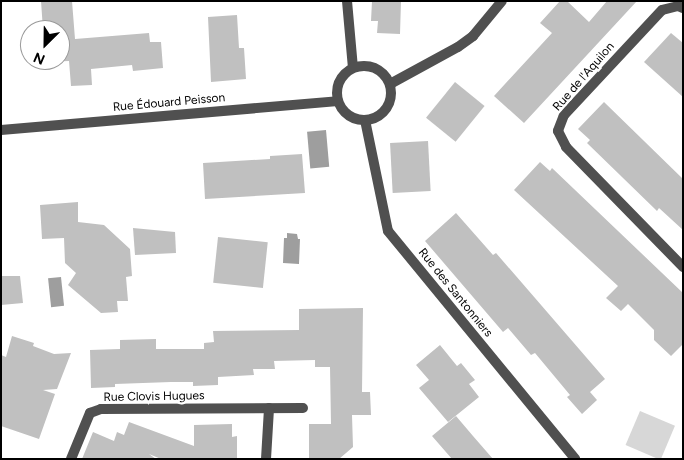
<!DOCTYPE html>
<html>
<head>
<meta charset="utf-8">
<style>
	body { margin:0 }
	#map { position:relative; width:684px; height:460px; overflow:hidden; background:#fff; font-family:Figtree,sans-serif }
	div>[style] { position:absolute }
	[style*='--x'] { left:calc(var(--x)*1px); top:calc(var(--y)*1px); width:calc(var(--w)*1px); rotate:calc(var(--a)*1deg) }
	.green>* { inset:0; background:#d7d7d7; transform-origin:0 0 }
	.water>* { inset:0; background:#9e9e9e; transform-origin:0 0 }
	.building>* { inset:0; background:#c0c0c0; transform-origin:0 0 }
	.minor>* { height:10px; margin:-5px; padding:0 5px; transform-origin:5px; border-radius:5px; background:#505050 }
	.minor>.ring { margin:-5px; padding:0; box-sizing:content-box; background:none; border:10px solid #505050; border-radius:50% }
	span { translate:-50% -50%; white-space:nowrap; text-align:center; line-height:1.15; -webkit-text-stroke:4.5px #fff; paint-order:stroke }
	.street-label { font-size:12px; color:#000 }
	.frame { position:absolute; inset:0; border:2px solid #000; pointer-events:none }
	.north { position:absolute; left:20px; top:20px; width:50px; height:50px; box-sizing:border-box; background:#fff; border:1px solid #999; border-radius:50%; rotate:203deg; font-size:14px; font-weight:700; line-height:20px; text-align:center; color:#000 }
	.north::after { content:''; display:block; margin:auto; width:18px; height:22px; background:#000; clip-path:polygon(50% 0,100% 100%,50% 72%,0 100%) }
</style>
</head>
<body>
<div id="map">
	<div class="green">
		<i style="left:640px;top:411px;width:38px;height:37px;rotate:23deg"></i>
	</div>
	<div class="water">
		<i style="left:326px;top:130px;width:37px;height:19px;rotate:85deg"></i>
		<i style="clip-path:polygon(287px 233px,297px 234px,298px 239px,300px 239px,299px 264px,283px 263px,284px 238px,287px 238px)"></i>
		<i style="left:61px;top:277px;width:29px;height:13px;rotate:84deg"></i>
	</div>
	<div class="building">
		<i style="clip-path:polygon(41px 1px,72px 1px,75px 39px,149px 33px,150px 42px,161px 42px,163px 68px,133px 71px,132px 65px,91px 69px,92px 85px,71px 86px,69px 61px,46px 62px,46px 60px,60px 60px,60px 30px,43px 30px)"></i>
		<i style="clip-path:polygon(372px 1px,401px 1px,400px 34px,377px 33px,378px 21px,371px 21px)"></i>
		<i style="clip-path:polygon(560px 1px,567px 1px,589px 22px,607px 1px,637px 1px,524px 123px,494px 96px,552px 33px,540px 23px)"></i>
		<i style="clip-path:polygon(237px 15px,239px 48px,244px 48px,246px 79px,211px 82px,208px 17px)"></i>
		<i style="clip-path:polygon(671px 33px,683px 43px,683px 97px,644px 62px)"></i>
		<i style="left:455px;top:82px;width:38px;height:46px;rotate:39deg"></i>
		<i style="clip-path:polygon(604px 102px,683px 179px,683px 230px,659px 208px,657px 211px,587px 143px,590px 140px,578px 129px)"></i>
		<i style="left:428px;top:141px;width:50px;height:38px;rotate:87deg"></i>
		<i style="clip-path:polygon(302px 154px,305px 193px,205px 199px,203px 163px,270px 159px,270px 156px)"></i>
		<i style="clip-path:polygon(540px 162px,550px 171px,552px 168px,683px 293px,683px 344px,671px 356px,654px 340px,654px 330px,628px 304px,621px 311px,606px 298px,618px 286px,514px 190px)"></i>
		<i style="clip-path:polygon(78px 202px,78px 222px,104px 225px,130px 249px,132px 276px,126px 277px,128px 301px,117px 301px,118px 312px,101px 313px,68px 285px,76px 273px,65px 263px,64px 238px,42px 239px,40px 205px)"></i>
		<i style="clip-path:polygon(456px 213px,493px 255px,496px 253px,605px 379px,590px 392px,597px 400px,582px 414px,567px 397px,570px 395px,535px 353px,531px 355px,508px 328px,503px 332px,425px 241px)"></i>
		<i style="clip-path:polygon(133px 228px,175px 232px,176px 253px,135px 255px)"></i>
		<i style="left:218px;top:237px;width:50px;height:46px;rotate:6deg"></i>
		<i style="clip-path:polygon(1px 276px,20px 276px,23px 303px,1px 305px)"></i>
		<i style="clip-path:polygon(363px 308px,362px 392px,370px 392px,371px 415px,352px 415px,353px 447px,339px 459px,309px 459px,309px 424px,331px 424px,330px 367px,315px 367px,315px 360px,274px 361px,275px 369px,253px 369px,254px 375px,218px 377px,218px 385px,193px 386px,193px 382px,171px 382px,115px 384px,115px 387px,91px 388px,90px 350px,120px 349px,120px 340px,156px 339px,156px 349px,204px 349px,204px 343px,214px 342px,213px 331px,299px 330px,299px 309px)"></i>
		<i style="clip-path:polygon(12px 336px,34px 343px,33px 346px,54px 354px,71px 353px,57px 389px,43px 390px,55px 394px,39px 439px,1px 426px,1px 355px,6px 357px)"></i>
		<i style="clip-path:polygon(440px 345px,457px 366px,461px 363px,475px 380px,469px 384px,479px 397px,448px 422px,419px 388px,429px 380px,416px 365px)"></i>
		<i style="clip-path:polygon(456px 416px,473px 436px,493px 459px,452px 459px,432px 436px)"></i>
		<i style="clip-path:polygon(129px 422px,194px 446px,194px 425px,232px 424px,232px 437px,237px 436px,237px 459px,161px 459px,149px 454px,156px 459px,82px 459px,93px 432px,114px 441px,117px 432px,124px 435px)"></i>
	</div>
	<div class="minor">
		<i style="--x:347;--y:1;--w:67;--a:84.9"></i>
		<i style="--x:683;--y:8;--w:5;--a:-158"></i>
		<i style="--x:678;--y:6;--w:16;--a:166"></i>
		<i style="--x:662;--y:10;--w:144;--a:133"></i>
		<i style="--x:564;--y:115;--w:17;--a:111"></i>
		<i style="--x:558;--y:131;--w:18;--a:63"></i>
		<i style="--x:566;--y:147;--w:168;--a:45.7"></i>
		<i class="ring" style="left:337px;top:66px;width:44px;height:44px"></i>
		<i style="--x:390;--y:84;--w:77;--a:-28.6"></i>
		<i style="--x:458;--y:47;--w:19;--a:-36"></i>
		<i style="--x:473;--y:36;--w:45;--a:-50.4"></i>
		<i style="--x:365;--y:120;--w:113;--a:78.3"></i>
		<i style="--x:388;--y:231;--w:295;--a:50.6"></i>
		<i style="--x:1;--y:130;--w:338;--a:-4.9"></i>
		<i style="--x:71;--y:459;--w:50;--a:-67.6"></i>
		<i style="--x:90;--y:413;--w:12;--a:-20"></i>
		<i style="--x:101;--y:409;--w:202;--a:-0.3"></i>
		<i style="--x:266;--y:459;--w:51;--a:-86.6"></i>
	</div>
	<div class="street-label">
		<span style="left:584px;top:77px;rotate:-49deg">Rue de l'Aquilon</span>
		<span style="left:169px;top:103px;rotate:-5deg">Rue Édouard Peisson</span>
		<span style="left:455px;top:293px;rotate:51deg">Rue des Santonniers</span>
		<span style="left:154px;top:397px;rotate:-1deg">Rue Clovis Hugues</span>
	</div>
	<div class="frame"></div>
	<div class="north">N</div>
</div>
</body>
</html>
